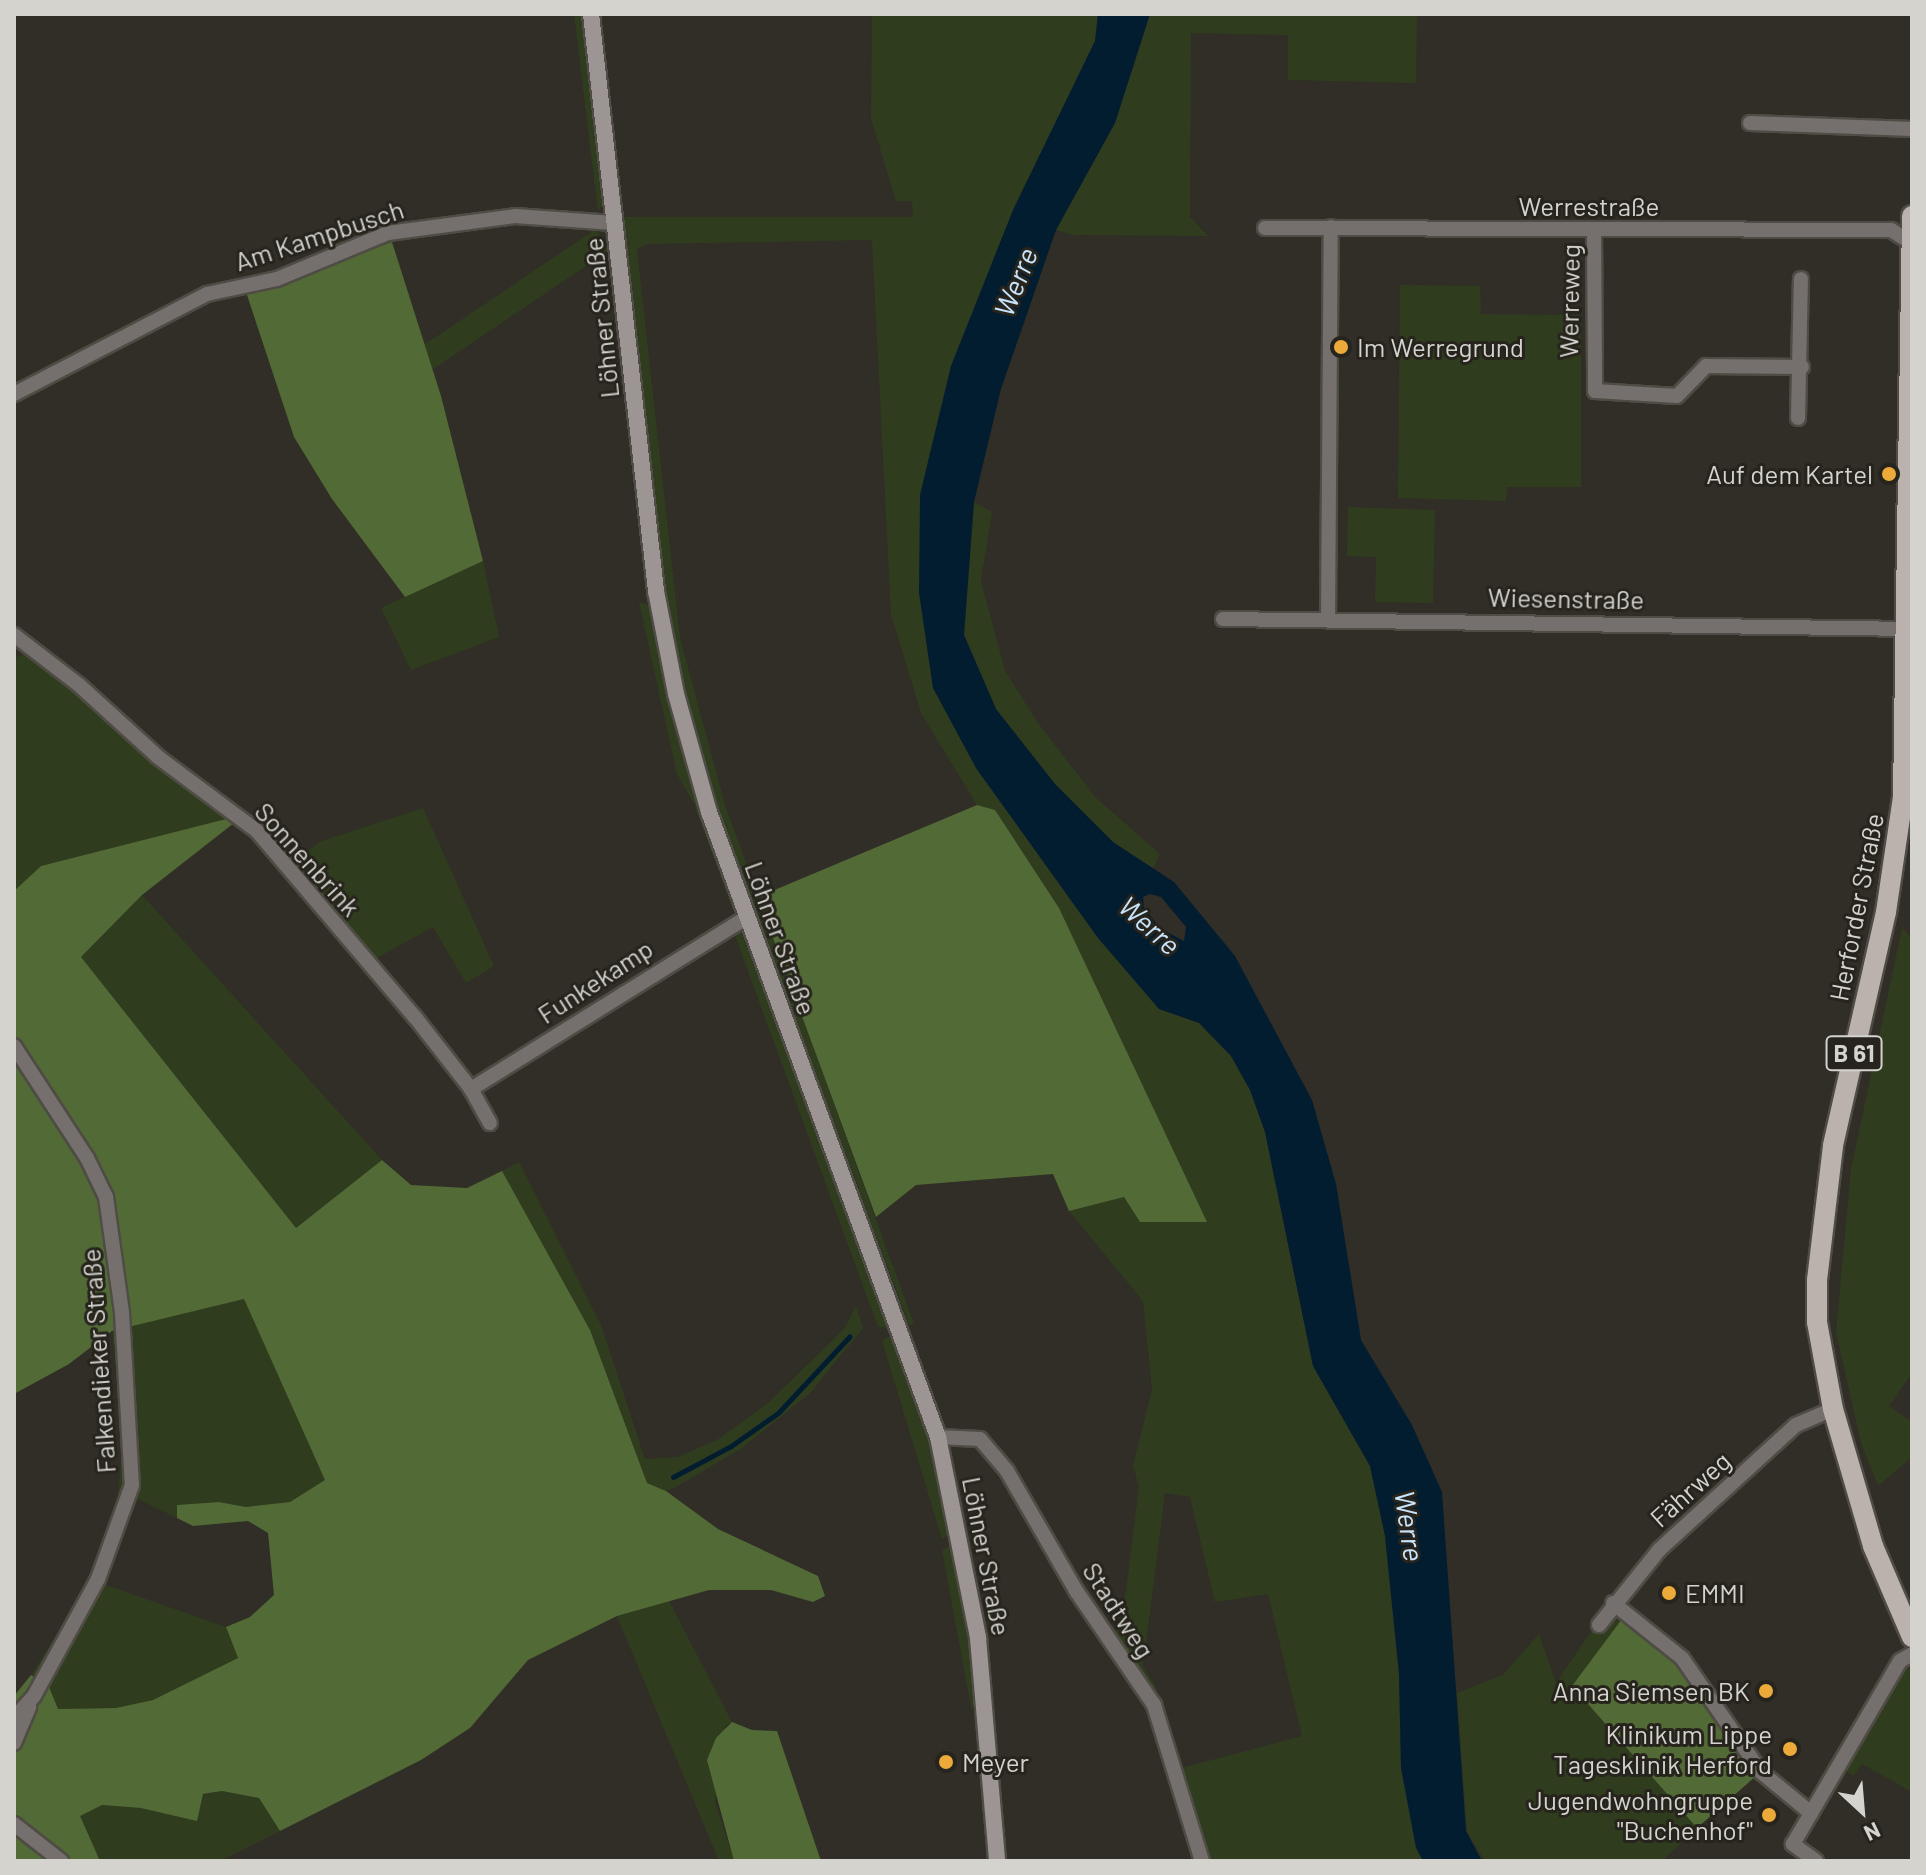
<!DOCTYPE html>
<html>
<head>
<meta charset="utf-8">
<style>
	body { margin:0 }
	#map { position:relative; width:1926px; height:1875px; overflow:hidden; background:#302e26; font-family:Barlow,sans-serif }
	div>[style] { position:absolute }
	[style*='--x'] { left:calc(var(--x)*1px); top:calc(var(--y)*1px); width:calc(var(--w)*1px); rotate:calc(var(--a)*1deg) }
	.green>* { inset:0; background:#2f3d1e; transform-origin:0 0 }
	.forest>* { inset:0; background:#526a35 }
	.water>* { inset:0; background:#031d30 }
	.stream>* { height:5px; margin:-2.5px; padding:0 2.5px; transform-origin:2.5px; border-radius:2.5px; background:#031d30 }
	.roads { filter:drop-shadow(2px 0 #4e4c44) drop-shadow(-2px 0 #4e4c44) drop-shadow(0 2px #4e4c44) drop-shadow(0 -2px #4e4c44) }
	.street>* { height:14px; margin:-7px; padding:0 7px; transform-origin:7px; border-radius:7px; background:#75706e }
	.secondary>* { height:16px; margin:-8px; padding:0 8px; transform-origin:8px; border-radius:8px; background:#9d9593 }
	.primary>* { height:20px; margin:-10px; padding:0 10px; transform-origin:10px; border-radius:10px; background:#bbb2ae }
	.dots>* { width:22px; height:22px; translate:-50% -50%; box-sizing:border-box; border:4px solid #26241c; border-radius:50% }
	span { translate:-50% -50%; white-space:nowrap; text-align:center; line-height:1.15; -webkit-text-stroke:6px #26241c; paint-order:stroke }
	.shield-label span { padding:2px 6px; background:#26241c; border:2px solid; border-radius:6px; -webkit-text-stroke-width:0 }
	.shield-label { font-size:24px; color:#d4d3ce; font-weight:700 }
	.street-label { font-size:26px; color:#d4d3ce }
	.poi-label { font-size:26px; color:#d4d3ce }
	.left { translate:0 -50%; text-align:left }
	.right { translate:-100% -50%; text-align:right }
	.water-label { font-size:28px; color:#c8e4fd; font-style:italic }
	.frame { position:absolute; inset:0; border:16px solid #d4d3ce; pointer-events:none }
	.north { position:absolute; left:1822px; top:1771px; width:80px; height:80px; -webkit-text-stroke:6px #26241c; paint-order:stroke; rotate:154deg; font-size:22px; font-weight:700; line-height:32px; text-align:center; color:#d4d3ce }
	.north::after { content:''; display:block; margin:auto; width:28px; height:36px; background:#d4d3ce; clip-path:polygon(50% 0,100% 100%,50% 72%,0 100%) }
</style>
</head>
<body>
<div id="map">
	<div class="green">
		<i style="clip-path:polygon(574px 14px,583px 14px,604px 204px,598px 211px)"></i>
		<i style="clip-path:polygon(872px 14px,1098px 14px,1095px 41px,1013px 210px,951px 366px,920px 495px,933px 688px,976px 768px,1098px 938px,1159px 1009px,1199px 1023px,1231px 1056px,1250px 1090px,1265px 1132px,1313px 1366px,1370px 1466px,1385px 1536px,1399px 1674px,1401px 1768px,1423px 1861px,1194px 1861px,1170px 1771px,1302px 1736px,1268px 1594px,1215px 1602px,1190px 1497px,1165px 1493px,1143px 1666px,1157px 1689px,1152px 1693px,1115px 1636px,1126px 1591px,1139px 1486px,1133px 1466px,1152px 1389px,1143px 1301px,1069px 1211px,1124px 1197px,1140px 1222px,1206px 1221px,1059px 908px,995px 811px,977px 805px,921px 713px,891px 614px,872px 240px,646px 244px,637px 250px,680px 638px,725px 805px,914px 1324px,909px 1325px,718px 808px,676px 663px,665px 592px,623px 217px,913px 217px,912px 201px,896px 201px,871px 119px)"></i>
		<i style="clip-path:polygon(1150px 14px,1417px 14px,1416px 83px,1288px 80px,1288px 35px,1191px 33px,1190px 217px,1208px 236px,1072px 235px,1056px 230px,1115px 123px)"></i>
		<i style="left:596px;top:229px;width:25px;height:362px;rotate:56deg"></i>
		<i style="clip-path:polygon(1400px 285px,1480px 286px,1481px 314px,1581px 315px,1581px 487px,1507px 487px,1506px 501px,1398px 498px)"></i>
		<i style="clip-path:polygon(974px 502px,992px 512px,981px 581px,1005px 671px,1038px 723px,1095px 797px,1160px 854px,1153px 869px,1113px 842px,1055px 784px,996px 709px,964px 635px)"></i>
		<i style="clip-path:polygon(1348px 507px,1435px 510px,1433px 603px,1375px 602px,1376px 557px,1347px 556px)"></i>
		<i style="clip-path:polygon(483px 561px,499px 637px,411px 670px,381px 608px)"></i>
		<i style="clip-path:polygon(639px 602px,650px 605px,672px 710px,733px 910px,694px 804px,677px 774px)"></i>
		<i style="clip-path:polygon(30px 652px,160px 764px,230px 818px,41px 866px,14px 891px,14px 658px)"></i>
		<i style="clip-path:polygon(423px 808px,494px 966px,466px 983px,433px 927px,375px 959px,295px 862px,319px 842px)"></i>
		<i style="clip-path:polygon(142px 895px,382px 1160px,296px 1228px,81px 957px)"></i>
		<i style="clip-path:polygon(1902px 928px,1912px 939px,1912px 1373px,1889px 1406px,1912px 1422px,1912px 1457px,1878px 1486px,1861px 1443px,1836px 1332px,1851px 1169px)"></i>
		<i style="clip-path:polygon(740px 929px,890px 1325px,887px 1328px,878px 1327px,733px 930px)"></i>
		<i style="clip-path:polygon(519px 1162px,601px 1325px,645px 1459px,678px 1457px,717px 1440px,767px 1404px,844px 1329px,856px 1306px,863px 1328px,810px 1393px,742px 1448px,676px 1487px,666px 1491px,647px 1483px,590px 1330px,502px 1171px)"></i>
		<i style="clip-path:polygon(244px 1299px,326px 1480px,290px 1502px,246px 1507px,219px 1502px,177px 1505px,177px 1518px,138px 1499px,103px 1584px,226px 1627px,238px 1658px,153px 1700px,116px 1708px,57px 1709px,49px 1687px,31px 1675px,77px 1604px,117px 1508px,123px 1437px,112px 1331px)"></i>
		<i style="clip-path:polygon(887px 1337px,897px 1337px,922px 1411px,952px 1532px,942px 1539px,882px 1341px)"></i>
		<i style="clip-path:polygon(952px 1545px,976px 1678px,972px 1712px,942px 1550px)"></i>
		<i style="clip-path:polygon(669px 1601px,732px 1722px,725px 1726px,715px 1802px,734px 1861px,719px 1861px,617px 1616px)"></i>
		<i style="clip-path:polygon(1622px 1619px,1572px 1687px,1697px 1828px,1662px 1861px,1485px 1861px,1467px 1832px,1457px 1693px,1503px 1675px,1539px 1634px,1556px 1683px,1594px 1627px)"></i>
		<i style="clip-path:polygon(1906px 1663px,1912px 1673px,1912px 1792px,1862px 1764px,1854px 1776px,1843px 1769px)"></i>
		<i style="clip-path:polygon(222px 1791px,259px 1798px,280px 1831px,220px 1861px,100px 1861px,79px 1816px,101px 1805px,141px 1808px)"></i>
	</div>
	<div class="forest">
		<i style="clip-path:polygon(392px 242px,441px 396px,483px 561px,405px 597px,332px 499px,294px 437px,246px 292px)"></i>
		<i style="clip-path:polygon(977px 805px,995px 810px,1059px 908px,1207px 1222px,1140px 1222px,1124px 1197px,1069px 1211px,1053px 1174px,916px 1185px,876px 1217px,758px 897px)"></i>
		<i style="clip-path:polygon(230px 818px,234px 823px,142px 895px,81px 957px,296px 1228px,382px 1160px,411px 1185px,467px 1188px,502px 1171px,590px 1330px,647px 1483px,666px 1491px,718px 1529px,818px 1576px,825px 1596px,813px 1602px,771px 1590px,709px 1590px,617px 1616px,528px 1660px,470px 1728px,421px 1760px,280px 1831px,259px 1798px,222px 1791px,203px 1794px,197px 1821px,141px 1808px,102px 1805px,80px 1816px,100px 1861px,14px 1861px,14px 1696px,31px 1675px,49px 1687px,58px 1709px,116px 1708px,153px 1700px,238px 1658px,226px 1627px,250px 1617px,274px 1595px,268px 1533px,248px 1521px,193px 1526px,177px 1518px,177px 1505px,219px 1502px,246px 1507px,290px 1502px,325px 1480px,244px 1299px,112px 1331px,69px 1364px,14px 1394px,14px 891px,41px 866px)"></i>
		<i style="clip-path:polygon(1622px 1619px,1677px 1663px,1756px 1776px,1697px 1828px,1572px 1686px)"></i>
		<i style="clip-path:polygon(732px 1722px,752px 1730px,777px 1731px,821px 1861px,734px 1861px,707px 1760px,716px 1738px)"></i>
	</div>
	<div class="water">
		<i style="clip-path:polygon(evenodd,1098px 14px,1150px 14px,1115px 123px,1056px 230px,1001px 389px,974px 502px,964px 635px,996px 709px,1055px 784px,1113px 842px,1174px 882px,1235px 956px,1312px 1100px,1336px 1184px,1361px 1340px,1412px 1425px,1442px 1492px,1466px 1831px,1482px 1861px,1423px 1861px,1416px 1848px,1401px 1768px,1399px 1674px,1385px 1536px,1370px 1466px,1313px 1366px,1265px 1132px,1250px 1090px,1231px 1056px,1199px 1023px,1159px 1009px,1098px 938px,976px 768px,933px 688px,919px 593px,920px 495px,951px 366px,1013px 210px,1095px 41px,1098px 14px,1150px 894px,1161px 897px,1186px 927px,1184px 941px,1161px 929px,1144px 908px,1143px 897px,1150px 894px)"></i>
	</div>
	<div class="stream">
		<i style="--x:673;--y:1477;--w:66;--a:-28.1"></i>
		<i style="--x:731;--y:1446;--w:57;--a:-35.1"></i>
		<i style="--x:778;--y:1413;--w:105;--a:-46.9"></i>
	</div>
	<div class="roads">
		<div class="street">
			<i style="--x:1750;--y:123;--w:162;--a:2.1"></i>
			<i style="--x:1265;--y:228;--w:626;--a:0.18"></i>
			<i style="--x:1891;--y:230;--w:25;--a:32"></i>
			<i style="--x:1594;--y:230;--w:161;--a:89.6"></i>
			<i style="--x:1595;--y:391;--w:82;--a:3.5"></i>
			<i style="--x:1677;--y:396;--w:42;--a:-46"></i>
			<i style="--x:1706;--y:366;--w:96;--a:0.6"></i>
			<i style="--x:14;--y:394;--w:217;--a:-27.4"></i>
			<i style="--x:207;--y:294;--w:72;--a:-12.1"></i>
			<i style="--x:277;--y:279;--w:120;--a:-22.5"></i>
			<i style="--x:388;--y:233;--w:128;--a:-7.6"></i>
			<i style="--x:515;--y:216;--w:99;--a:4"></i>
			<i style="--x:1798;--y:418;--w:139;--a:-88.8"></i>
			<i style="--x:1223;--y:619;--w:689;--a:0.83"></i>
			<i style="--x:1328;--y:620;--w:393;--a:-89.6"></i>
			<i style="--x:14;--y:635;--w:82;--a:37.6"></i>
			<i style="--x:79;--y:685;--w:107;--a:42.3"></i>
			<i style="--x:158;--y:757;--w:124;--a:36.8"></i>
			<i style="--x:257;--y:831;--w:244;--a:49.7"></i>
			<i style="--x:415;--y:1017;--w:91;--a:52.1"></i>
			<i style="--x:471;--y:1089;--w:39;--a:61"></i>
			<i style="--x:14;--y:1046;--w:134;--a:56.9"></i>
			<i style="--x:87;--y:1158;--w:43;--a:64"></i>
			<i style="--x:106;--y:1197;--w:117;--a:82.1"></i>
			<i style="--x:122;--y:1313;--w:172;--a:86.7"></i>
			<i style="--x:132;--y:1485;--w:100;--a:109.9"></i>
			<i style="--x:98;--y:1579;--w:133;--a:118.7"></i>
			<i style="--x:34;--y:1696;--w:30;--a:132"></i>
			<i style="--x:471;--y:1089;--w:325;--a:-31.9"></i>
			<i style="--x:938;--y:1437;--w:42;--a:2.7"></i>
			<i style="--x:980;--y:1439;--w:42;--a:49.8"></i>
			<i style="--x:1007;--y:1471;--w:140;--a:60"></i>
			<i style="--x:1077;--y:1592;--w:137;--a:55.7"></i>
			<i style="--x:1154;--y:1705;--w:163;--a:72.9"></i>
			<i style="--x:1613;--y:1603;--w:88;--a:38.6"></i>
			<i style="--x:1682;--y:1658;--w:139;--a:55.3"></i>
			<i style="--x:1761;--y:1772;--w:65;--a:39.4"></i>
			<i style="--x:1599;--y:1625;--w:96;--a:-51.3"></i>
			<i style="--x:1659;--y:1550;--w:185;--a:-42.4"></i>
			<i style="--x:1796;--y:1425;--w:40;--a:-23.4"></i>
			<i style="--x:14;--y:1743;--w:39;--a:-67"></i>
			<i style="--x:14;--y:1824;--w:60;--a:38.2"></i>
			<i style="--x:1816;--y:1861;--w:29;--a:-144"></i>
			<i style="--x:1793;--y:1844;--w:212;--a:-59.7"></i>
			<i style="--x:1900;--y:1661;--w:14;--a:-30"></i>
		</div>
		<div class="secondary">
			<i style="--x:591;--y:14;--w:581;--a:83.57"></i>
			<i style="--x:656;--y:591;--w:105;--a:79"></i>
			<i style="--x:676;--y:694;--w:123;--a:74.4"></i>
			<i style="--x:709;--y:812;--w:666;--a:69.88"></i>
			<i style="--x:938;--y:1437;--w:205;--a:78.7"></i>
			<i style="--x:978;--y:1638;--w:224;--a:85.1"></i>
		</div>
		<div class="primary">
			<i style="--x:1912;--y:216;--w:581;--a:90.89"></i>
			<i style="--x:1903;--y:797;--w:116;--a:98.4"></i>
			<i style="--x:1886;--y:912;--w:240;--a:102.8"></i>
			<i style="--x:1833;--y:1146;--w:135;--a:96.8"></i>
			<i style="--x:1817;--y:1280;--w:42;--a:90"></i>
			<i style="--x:1817;--y:1322;--w:88;--a:79.6"></i>
			<i style="--x:1833;--y:1409;--w:143;--a:73.7"></i>
			<i style="--x:1873;--y:1546;--w:99;--a:66.8"></i>
		</div>
	</div>
	<div class="dots">
		<i style="left:1341px;top:347px;background:#ebaa39"></i>
		<i style="left:1889px;top:474px;background:#ebaa39"></i>
		<i style="left:1669px;top:1593px;background:#ebaa39"></i>
		<i style="left:1766px;top:1691px;background:#ebaa39"></i>
		<i style="left:1790px;top:1749px;background:#ebaa39"></i>
		<i style="left:946px;top:1762px;background:#ebaa39"></i>
		<i style="left:1769px;top:1815px;background:#ebaa39"></i>
	</div>
	<div class="shield-label">
		<span style="left:1854px;top:1053px">B 61</span>
	</div>
	<div class="street-label">
		<span style="left:1589px;top:206px">Werrestraße</span>
		<span style="left:319px;top:235px;rotate:-18deg">Am Kampbusch</span>
		<span style="left:1569px;top:301px;rotate:-89deg">Werreweg</span>
		<span style="left:601px;top:318px;rotate:-96deg">Löhner Straße</span>
		<span style="left:1566px;top:598px;rotate:1deg">Wiesenstraße</span>
		<span style="left:308px;top:859px;rotate:48deg">Sonnenbrink</span>
		<span style="left:1856px;top:907px;rotate:-79deg">Herforder Straße</span>
		<span style="left:781px;top:938px;rotate:70deg">Löhner Straße</span>
		<span style="left:595px;top:981px;rotate:-33deg">Funkekamp</span>
		<span style="left:98px;top:1361px;rotate:-94deg">Falkendieker Straße</span>
		<span style="left:1690px;top:1489px;rotate:-42deg">Fährweg</span>
		<span style="left:987px;top:1556px;rotate:79deg">Löhner Straße</span>
		<span style="left:1119px;top:1610px;rotate:57deg">Stadtweg</span>
	</div>
	<div class="poi-label">
		<span class="left" style="left:1357px;top:347px">Im Werregrund</span>
		<span class="right" style="left:1873px;top:474px">Auf dem Kartel</span>
		<span class="left" style="left:1685px;top:1593px">EMMI</span>
		<span class="right" style="left:1750px;top:1691px">Anna Siemsen BK</span>
		<span class="right" style="left:1772px;top:1749px">Klinikum Lippe<br>Tagesklinik Herford</span>
		<span class="left" style="left:962px;top:1762px">Meyer</span>
		<span class="right" style="left:1753px;top:1815px">Jugendwohngruppe<br>"Buchenhof"</span>
	</div>
	<div class="water-label">
		<span style="left:1015px;top:282px;rotate:-68deg">Werre</span>
		<span style="left:1150px;top:925px;rotate:42deg">Werre</span>
		<span style="left:1410px;top:1526px;rotate:82deg">Werre</span>
	</div>
	<div class="frame"></div>
	<div class="north">N</div>
</div>
</body>
</html>
